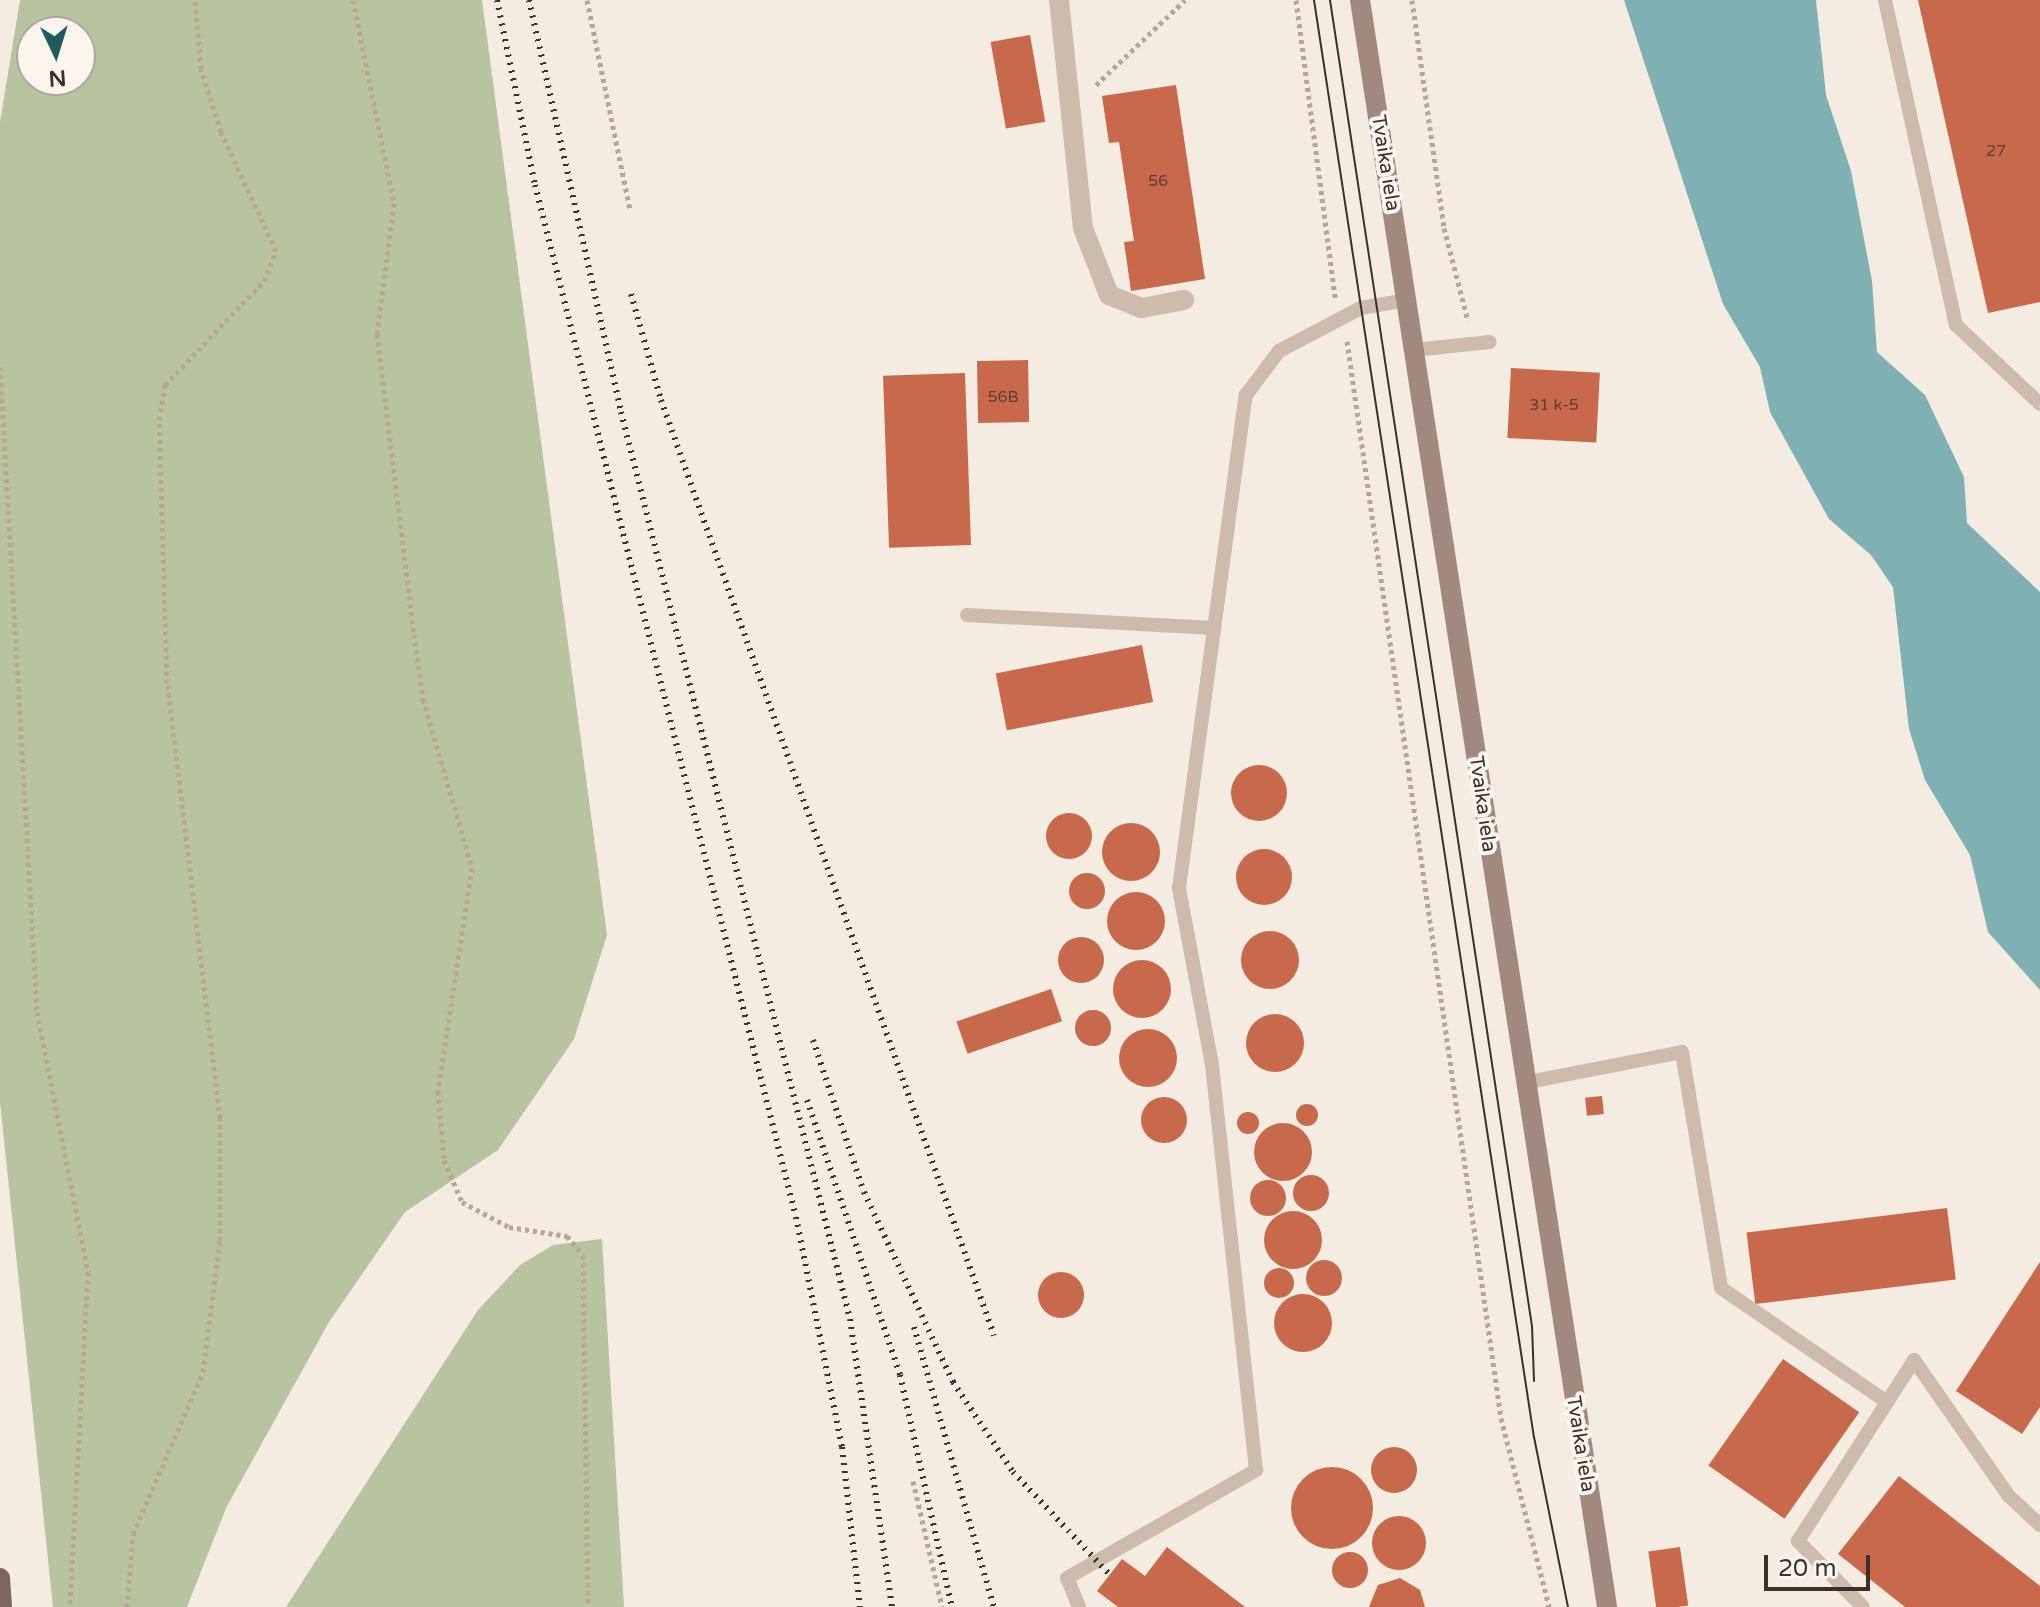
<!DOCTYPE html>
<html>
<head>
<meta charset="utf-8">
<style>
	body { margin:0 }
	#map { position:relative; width:2040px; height:1607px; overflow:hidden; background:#f4ebe1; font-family:"Varela Round",sans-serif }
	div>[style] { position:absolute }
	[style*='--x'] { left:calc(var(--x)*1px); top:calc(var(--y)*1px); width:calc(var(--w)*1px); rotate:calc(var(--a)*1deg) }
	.green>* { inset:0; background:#b8c4a0 }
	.water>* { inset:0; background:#7fb0b2 }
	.building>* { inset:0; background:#c8694b; transform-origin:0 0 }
	.round { border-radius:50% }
	.path>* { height:5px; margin-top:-2.5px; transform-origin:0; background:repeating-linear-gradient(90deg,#b9a596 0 4px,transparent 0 8px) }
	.lane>* { height:14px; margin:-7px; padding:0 7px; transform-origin:7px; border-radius:7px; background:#cdbbac }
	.street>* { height:20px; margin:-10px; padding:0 10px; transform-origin:10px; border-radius:10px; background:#cdbbac }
	.secondary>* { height:20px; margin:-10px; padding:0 10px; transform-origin:10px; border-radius:10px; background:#a18a7d }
	.primary>* { height:20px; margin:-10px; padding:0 10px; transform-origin:10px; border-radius:10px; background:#7d675c }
	.tram>* { height:2px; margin:-1px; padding:0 1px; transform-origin:1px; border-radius:1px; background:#3b302b }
	.rail>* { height:6px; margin-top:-3px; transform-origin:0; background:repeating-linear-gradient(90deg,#3b302b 0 2px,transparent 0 8px) }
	span { translate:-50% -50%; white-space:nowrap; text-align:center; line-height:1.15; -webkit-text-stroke:8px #fbf5ee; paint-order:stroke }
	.number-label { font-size:16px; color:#5e3e33 }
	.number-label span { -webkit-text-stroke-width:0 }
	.street-label { font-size:20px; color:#3b302b }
	.north { position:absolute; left:16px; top:16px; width:80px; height:80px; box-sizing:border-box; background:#fbf5ee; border:2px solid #aea6a0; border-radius:50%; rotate:176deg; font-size:22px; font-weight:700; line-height:32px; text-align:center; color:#3b302b }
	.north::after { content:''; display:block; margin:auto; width:28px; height:36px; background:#1f5a5e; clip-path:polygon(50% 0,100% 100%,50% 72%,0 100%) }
	.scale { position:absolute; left:1764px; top:1555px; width:106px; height:36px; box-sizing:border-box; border:4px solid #3b302b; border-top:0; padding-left:10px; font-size:24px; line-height:28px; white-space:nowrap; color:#3b302b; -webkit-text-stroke:6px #fbf5ee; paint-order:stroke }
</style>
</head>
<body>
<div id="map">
	<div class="green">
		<i style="clip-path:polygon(evenodd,20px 0,482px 0,607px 935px,574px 1039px,498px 1150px,405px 1212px,329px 1322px,226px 1508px,187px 1607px,53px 1607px,0 1102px,0 122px,20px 0,80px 32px,80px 80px,32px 80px,32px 32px,80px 32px)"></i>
		<i style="clip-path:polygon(602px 1239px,624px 1607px,286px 1607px,478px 1310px,520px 1265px,553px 1245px)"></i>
	</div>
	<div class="water">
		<i style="clip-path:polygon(1624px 0,1816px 0,1826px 95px,1851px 171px,1872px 281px,1877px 352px,1925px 395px,1964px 477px,1967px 523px,2040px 592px,2040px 990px,1988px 932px,1970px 855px,1925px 780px,1909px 729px,1893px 587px,1871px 555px,1829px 519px,1770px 412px,1760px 367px,1723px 304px)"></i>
	</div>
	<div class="building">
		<i style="clip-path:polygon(1918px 0,2040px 0,2040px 302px,1988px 313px)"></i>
		<i style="left:1030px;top:35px;width:88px;height:40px;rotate:80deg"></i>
		<i style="clip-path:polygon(1176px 85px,1205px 279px,1131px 291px,1124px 242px,1134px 241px,1119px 142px,1109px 143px,1102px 96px)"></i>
		<i style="left:1028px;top:360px;width:62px;height:51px;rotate:89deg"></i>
		<i style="left:1511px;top:368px;width:89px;height:70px;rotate:3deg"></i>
		<i style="left:965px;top:373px;width:172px;height:82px;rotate:88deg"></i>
		<i style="left:1142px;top:645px;width:58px;height:149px;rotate:79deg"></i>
		<i class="round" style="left:1231px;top:765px;width:56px;height:56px"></i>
		<i class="round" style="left:1046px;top:813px;width:46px;height:46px"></i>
		<i class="round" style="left:1102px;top:823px;width:58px;height:58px"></i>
		<i class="round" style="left:1236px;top:849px;width:56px;height:56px"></i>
		<i class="round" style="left:1069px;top:873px;width:36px;height:36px"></i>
		<i class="round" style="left:1107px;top:892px;width:58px;height:58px"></i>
		<i class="round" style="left:1241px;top:931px;width:58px;height:58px"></i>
		<i class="round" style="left:1058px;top:937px;width:46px;height:46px"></i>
		<i class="round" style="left:1113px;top:960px;width:58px;height:58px"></i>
		<i style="left:1051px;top:989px;width:34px;height:100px;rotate:71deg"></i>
		<i class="round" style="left:1075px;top:1010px;width:36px;height:36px"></i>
		<i class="round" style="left:1246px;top:1014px;width:58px;height:58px"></i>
		<i class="round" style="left:1119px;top:1029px;width:58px;height:58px"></i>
		<i style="left:1602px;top:1096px;width:18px;height:17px;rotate:84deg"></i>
		<i class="round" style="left:1141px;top:1097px;width:46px;height:46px"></i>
		<i class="round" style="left:1296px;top:1104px;width:22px;height:22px"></i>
		<i class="round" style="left:1237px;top:1112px;width:22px;height:22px"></i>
		<i class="round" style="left:1254px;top:1123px;width:58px;height:58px"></i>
		<i class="round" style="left:1293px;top:1175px;width:36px;height:36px"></i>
		<i class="round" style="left:1250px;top:1180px;width:36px;height:36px"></i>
		<i style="left:1947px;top:1208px;width:72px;height:202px;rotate:83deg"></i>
		<i class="round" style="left:1264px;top:1211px;width:58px;height:58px"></i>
		<i class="round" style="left:1306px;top:1260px;width:36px;height:36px"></i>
		<i style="clip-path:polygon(2040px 1262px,2040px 1407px,2022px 1434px,1956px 1391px)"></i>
		<i class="round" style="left:1264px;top:1268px;width:30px;height:30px"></i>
		<i class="round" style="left:1038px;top:1272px;width:46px;height:46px"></i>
		<i class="round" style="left:1274px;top:1294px;width:58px;height:58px"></i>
		<i style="left:1783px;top:1359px;width:93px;height:130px;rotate:35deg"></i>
		<i class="round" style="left:1371px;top:1447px;width:46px;height:46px"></i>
		<i class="round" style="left:1291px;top:1467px;width:82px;height:82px"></i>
		<i style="clip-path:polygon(1899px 1476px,2040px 1586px,2040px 1607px,1905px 1607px,1838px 1554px)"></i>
		<i class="round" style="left:1372px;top:1516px;width:54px;height:54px"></i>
		<i style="clip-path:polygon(1167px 1547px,1245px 1607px,1118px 1607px,1097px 1591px,1122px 1559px,1145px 1576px)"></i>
		<i style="left:1680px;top:1547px;width:59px;height:32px;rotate:82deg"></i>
		<i class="round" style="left:1332px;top:1552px;width:36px;height:36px"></i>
		<i style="clip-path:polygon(1400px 1578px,1420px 1590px,1425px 1607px,1369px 1607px,1378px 1585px)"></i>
	</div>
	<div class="path">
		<i style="--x:353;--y:0;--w:207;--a:78.6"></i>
		<i style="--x:394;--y:203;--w:132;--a:97.4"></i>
		<i style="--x:377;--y:334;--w:302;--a:83"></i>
		<i style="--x:414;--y:634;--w:66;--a:82.1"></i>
		<i style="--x:423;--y:699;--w:176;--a:73.8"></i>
		<i style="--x:472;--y:868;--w:226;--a:98.7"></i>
		<i style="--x:438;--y:1091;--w:69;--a:85"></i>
		<i style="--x:444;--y:1160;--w:46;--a:66.8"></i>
		<i style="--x:462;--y:1202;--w:53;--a:28"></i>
		<i style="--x:509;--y:1227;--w:59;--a:8.8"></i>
		<i style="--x:567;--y:1236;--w:25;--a:50"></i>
		<i style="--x:583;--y:1255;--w:352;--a:89.2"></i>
		<i style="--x:587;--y:0;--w:214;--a:78.4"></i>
		<i style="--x:1296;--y:0;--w:300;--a:82.5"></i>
		<i style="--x:1412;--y:0;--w:230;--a:82"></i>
		<i style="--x:1444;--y:228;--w:96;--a:75.5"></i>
		<i style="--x:1096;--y:85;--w:123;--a:-43.7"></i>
		<i style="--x:1347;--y:341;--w:1088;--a:81.86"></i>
		<i style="--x:1501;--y:1418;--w:195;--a:75.7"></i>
		<i style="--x:0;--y:367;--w:646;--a:86.72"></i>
		<i style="--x:37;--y:1012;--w:265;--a:78.9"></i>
		<i style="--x:88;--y:1272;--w:335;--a:93.1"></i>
		<i style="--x:913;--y:1481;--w:129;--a:77"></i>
		<i style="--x:127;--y:1607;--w:73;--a:-85.3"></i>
		<i style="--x:133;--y:1534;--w:176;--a:-66.6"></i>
		<i style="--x:203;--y:1372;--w:133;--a:-82.7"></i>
		<i style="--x:220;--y:1240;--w:122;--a:-90"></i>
		<i style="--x:220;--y:1118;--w:438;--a:-96.9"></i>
		<i style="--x:167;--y:683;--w:263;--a:-91.7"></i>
		<i style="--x:159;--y:420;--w:36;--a:-80"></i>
		<i style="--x:165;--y:385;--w:144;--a:-46.4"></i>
		<i style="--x:264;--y:281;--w:32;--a:-68"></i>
		<i style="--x:276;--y:251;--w:131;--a:-114.8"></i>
		<i style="--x:221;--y:132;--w:66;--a:-107.6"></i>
		<i style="--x:201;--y:69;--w:69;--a:-95"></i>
	</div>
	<div class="lane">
		<i style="--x:1885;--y:0;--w:333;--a:77.7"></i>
		<i style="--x:1956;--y:325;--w:115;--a:43.2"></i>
		<i style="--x:1414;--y:350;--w:76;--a:-6"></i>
		<i style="--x:967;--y:615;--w:248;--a:3"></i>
		<i style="--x:1524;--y:1083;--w:161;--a:-11.1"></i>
		<i style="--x:1682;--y:1052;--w:239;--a:80.6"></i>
		<i style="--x:1721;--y:1288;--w:201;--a:34.5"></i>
		<i style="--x:1079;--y:1607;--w:31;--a:-112"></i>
		<i style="--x:1067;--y:1578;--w:218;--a:-29.7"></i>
		<i style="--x:1256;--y:1470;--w:407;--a:-96.2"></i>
		<i style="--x:1212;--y:1065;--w:180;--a:-100.6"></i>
		<i style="--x:1179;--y:888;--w:498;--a:-82.3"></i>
		<i style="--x:1246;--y:395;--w:55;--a:-53.1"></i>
		<i style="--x:1279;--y:351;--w:93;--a:-27.7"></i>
		<i style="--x:1361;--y:308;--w:47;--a:-9.9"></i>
		<i style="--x:1863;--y:1607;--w:93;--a:-134.6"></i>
		<i style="--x:1798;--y:1541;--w:215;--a:-57.3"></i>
		<i style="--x:1914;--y:1360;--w:166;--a:55.1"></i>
		<i style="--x:2009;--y:1496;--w:42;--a:43.1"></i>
	</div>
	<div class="street">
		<i style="--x:1059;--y:0;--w:229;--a:84"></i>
		<i style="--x:1083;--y:228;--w:72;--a:68.8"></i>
		<i style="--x:1109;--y:295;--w:35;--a:22"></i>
		<i style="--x:1142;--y:308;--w:43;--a:-10.8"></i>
	</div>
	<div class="secondary">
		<i style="--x:1360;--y:0;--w:1626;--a:81.26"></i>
	</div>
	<div class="primary">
		<i style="--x:0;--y:1578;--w:29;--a:86"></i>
	</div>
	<div class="tram">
		<i style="--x:1314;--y:0;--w:1454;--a:81.3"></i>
		<i style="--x:1534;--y:1437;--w:173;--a:78.7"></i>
		<i style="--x:1330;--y:0;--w:1341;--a:81.34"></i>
		<i style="--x:1532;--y:1326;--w:55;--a:87.9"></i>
	</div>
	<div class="rail">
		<i style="--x:497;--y:0;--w:189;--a:78.4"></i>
		<i style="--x:535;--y:185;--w:1064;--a:75.81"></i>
		<i style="--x:796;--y:1217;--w:235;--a:78.7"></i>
		<i style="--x:842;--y:1447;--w:161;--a:83.6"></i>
		<i style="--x:529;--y:0;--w:422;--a:77.4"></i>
		<i style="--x:621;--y:412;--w:935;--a:75.83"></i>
		<i style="--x:850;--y:1319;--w:291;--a:81.7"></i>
		<i style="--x:631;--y:294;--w:110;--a:74.2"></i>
		<i style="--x:661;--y:400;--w:993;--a:70.4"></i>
		<i style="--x:813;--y:1040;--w:160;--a:71.5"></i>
		<i style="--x:864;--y:1192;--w:210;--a:64.9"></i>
		<i style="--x:953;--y:1382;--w:108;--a:56.3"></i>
		<i style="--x:1013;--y:1472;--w:141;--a:46.7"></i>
		<i style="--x:807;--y:1100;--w:290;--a:71.3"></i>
		<i style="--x:900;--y:1375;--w:238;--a:77.4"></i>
		<i style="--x:914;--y:1327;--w:291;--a:74.1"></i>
	</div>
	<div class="number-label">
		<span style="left:1996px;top:151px">27</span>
		<span style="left:1158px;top:181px">56</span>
		<span style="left:1003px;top:397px">56B</span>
		<span style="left:1554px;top:405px">31 k-5</span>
	</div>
	<div class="street-label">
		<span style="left:1385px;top:163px;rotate:81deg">Tvaika iela</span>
		<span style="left:1482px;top:804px;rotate:82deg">Tvaika iela</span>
		<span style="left:1580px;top:1444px;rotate:81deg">Tvaika iela</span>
	</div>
	<div class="north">N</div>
	<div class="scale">20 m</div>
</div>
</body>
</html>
